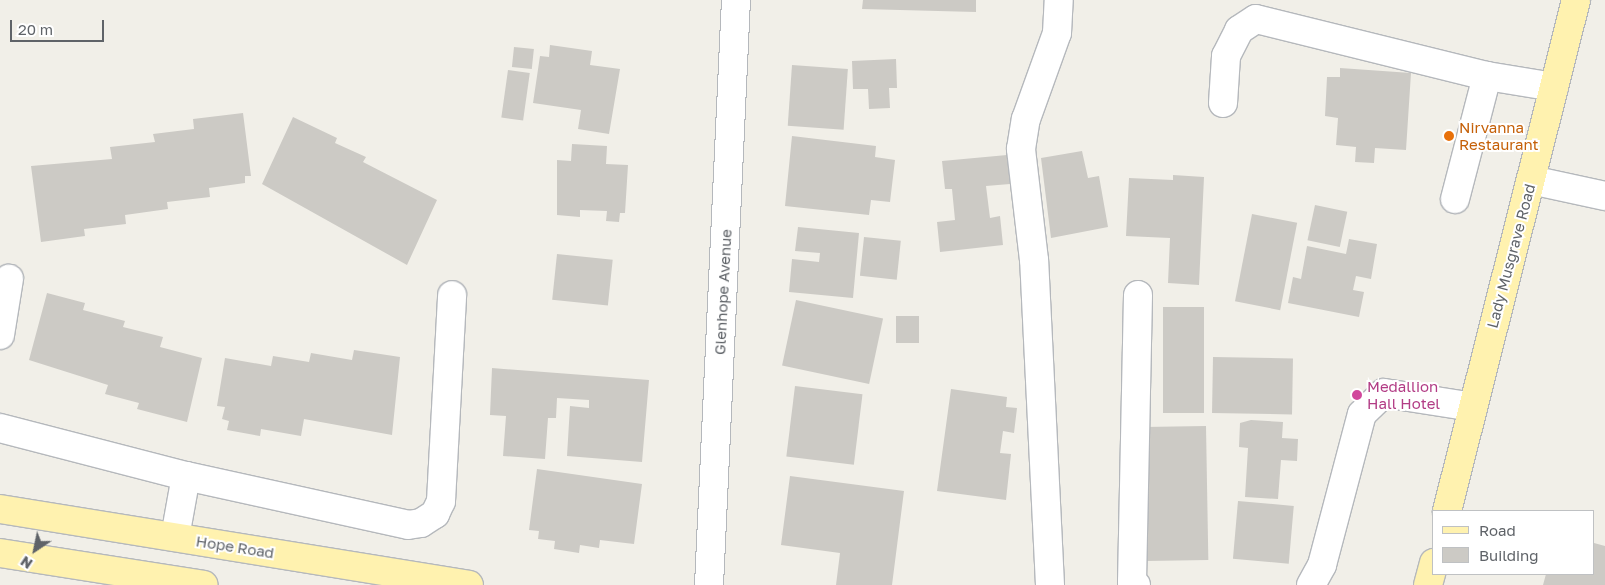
<!DOCTYPE html>
<html>
<head>
<meta charset="utf-8">
<style>
	body { margin:0 }
	#map { position:relative; width:1605px; height:585px; overflow:hidden; background:#f1efe8; font-family:"Golos Text",sans-serif }
	div>[style] { position:absolute }
	[style*='--x'] { left:calc(var(--x)*1px); top:calc(var(--y)*1px); width:calc(var(--w)*1px); rotate:calc(var(--a)*1deg) }
	.building>* { inset:0; background:#cccac5; transform-origin:0 0 }
	.roads { filter:drop-shadow(1px 0 #b5b8bc) drop-shadow(-1px 0 #b5b8bc) drop-shadow(0 1px #b5b8bc) drop-shadow(0 -1px #b5b8bc) }
	.minor>* { height:28px; margin:-14px; padding:0 14px; transform-origin:14px; border-radius:14px; background:#fff }
	.major>* { height:28px; margin:-14px; padding:0 14px; transform-origin:14px; border-radius:14px; background:#fff2af }
	.dots>* { width:14px; height:14px; translate:-50% -50%; box-sizing:border-box; border:2px solid #fff; border-radius:50% }
	span { translate:-50% -50%; white-space:nowrap; text-align:center; line-height:1.15; -webkit-text-stroke:4px #fff; paint-order:stroke }
	.food-label { font-size:15px; color:#c56008 }
	.left { translate:0 -50%; text-align:left }
	.street-label { font-size:15px; color:#5f6368 }
	.hotel-label { font-size:15px; color:#b23c85 }
	.legend { position:absolute; left:1432px; top:510px; width:162px; height:65px; box-sizing:border-box; background:#fff; border:1px solid #bfc1c3; margin:0; padding:6px 9px; list-style:none; font-size:15px; color:#5f6368 }
	.legend li { display:flex; align-items:center; gap:10px; height:25px }
	.legend b { width:25px; border:1px solid #bfc1c3 }
	.north { position:absolute; left:10px; top:525px; width:50px; height:50px; -webkit-text-stroke:4px #fff; paint-order:stroke; rotate:214deg; font-size:14px; font-weight:700; line-height:20px; text-align:center; color:#5f6368 }
	.north::after { content:''; display:block; margin:auto; width:18px; height:22px; background:#5f6368; clip-path:polygon(50% 0,100% 100%,50% 72%,0 100%) }
	.scale { position:absolute; left:10px; top:20px; width:94px; height:22px; box-sizing:border-box; border:2px solid #5f6368; border-top:0; padding-left:6px; font-size:15px; line-height:18px; white-space:nowrap; color:#5f6368; -webkit-text-stroke:4px #fff; paint-order:stroke }
</style>
</head>
<body>
<div id="map">
	<div class="building">
		<i style="clip-path:polygon(863px 0,976px 0,976px 12px,862px 9px)"></i>
		<i style="clip-path:polygon(550px 45px,592px 51px,590px 65px,620px 69px,609px 134px,578px 129px,581px 110px,533px 103px,540px 56px,549px 57px)"></i>
		<i style="left:514px;top:47px;width:20px;height:20px;rotate:6deg"></i>
		<i style="clip-path:polygon(896px 59px,897px 88px,889px 88px,890px 108px,869px 109px,868px 89px,853px 89px,852px 61px)"></i>
		<i style="left:792px;top:65px;width:56px;height:61px;rotate:4deg"></i>
		<i style="clip-path:polygon(1340px 68px,1411px 73px,1406px 150px,1375px 148px,1374px 163px,1355px 162px,1356px 147px,1336px 145px,1338px 118px,1325px 116px,1327px 77px,1340px 77px)"></i>
		<i style="left:508px;top:70px;width:22px;height:48px;rotate:8deg"></i>
		<i style="clip-path:polygon(243px 113px,251px 176px,245px 176px,245px 183px,209px 188px,210px 197px,167px 202px,168px 209px,125px 215px,126px 224px,84px 229px,85px 236px,41px 242px,31px 166px,112px 159px,110px 147px,155px 142px,153px 134px,194px 129px,193px 119px)"></i>
		<i style="clip-path:polygon(293px 117px,337px 138px,335px 143px,366px 157px,363px 162px,437px 200px,407px 265px,262px 184px)"></i>
		<i style="clip-path:polygon(792px 136px,876px 146px,875px 157px,895px 160px,890px 202px,871px 200px,869px 215px,785px 206px)"></i>
		<i style="clip-path:polygon(572px 144px,607px 146px,606px 164px,628px 165px,625px 213px,620px 213px,619px 222px,606px 221px,607px 211px,580px 210px,580px 217px,557px 215px,557px 160px,571px 161px)"></i>
		<i style="clip-path:polygon(1082px 151px,1088px 178px,1099px 176px,1108px 227px,1051px 238px,1041px 158px)"></i>
		<i style="clip-path:polygon(1007px 155px,1010px 184px,986px 186px,990px 218px,1000px 216px,1003px 245px,940px 252px,937px 222px,955px 220px,952px 189px,945px 189px,942px 161px)"></i>
		<i style="clip-path:polygon(1173px 175px,1204px 177px,1199px 285px,1168px 283px,1170px 238px,1126px 236px,1129px 178px,1173px 180px)"></i>
		<i style="left:1315px;top:205px;width:33px;height:36px;rotate:12deg"></i>
		<i style="left:1252px;top:214px;width:46px;height:89px;rotate:11deg"></i>
		<i style="clip-path:polygon(798px 227px,859px 233px,853px 298px,789px 292px,792px 259px,819px 262px,820px 253px,795px 251px)"></i>
		<i style="left:864px;top:237px;width:37px;height:39px;rotate:6deg"></i>
		<i style="clip-path:polygon(1349px 239px,1377px 244px,1371px 279px,1356px 276px,1353px 290px,1364px 292px,1359px 317px,1288px 303px,1293px 277px,1301px 279px,1307px 246px,1346px 254px)"></i>
		<i style="left:557px;top:254px;width:56px;height:46px;rotate:6deg"></i>
		<i style="clip-path:polygon(47px 293px,85px 303px,83px 310px,125px 321px,123px 327px,163px 337px,160px 347px,202px 358px,187px 422px,137px 409px,139px 403px,105px 394px,108px 385px,29px 360px)"></i>
		<i style="left:796px;top:300px;width:89px;height:67px;rotate:12deg"></i>
		<i style="left:1163px;top:307px;width:41px;height:106px"></i>
		<i style="left:896px;top:316px;width:23px;height:27px"></i>
		<i style="clip-path:polygon(354px 350px,400px 357px,392px 435px,304px 419px,301px 436px,261px 429px,260px 436px,227px 430px,229px 421px,222px 419px,225px 407px,217px 406px,225px 358px,271px 366px,273px 356px,309px 362px,311px 353px,352px 360px)"></i>
		<i style="left:1213px;top:357px;width:80px;height:56px;rotate:1deg"></i>
		<i style="clip-path:polygon(492px 368px,649px 380px,642px 462px,567px 456px,570px 406px,589px 408px,589px 400px,557px 398px,556px 418px,548px 418px,545px 459px,503px 456px,506px 416px,490px 415px)"></i>
		<i style="left:795px;top:386px;width:68px;height:71px;rotate:7deg"></i>
		<i style="clip-path:polygon(951px 389px,1007px 397px,1006px 407px,1017px 408px,1014px 433px,1003px 431px,1000px 453px,1011px 454px,1006px 500px,937px 491px)"></i>
		<i style="clip-path:polygon(1251px 420px,1283px 422px,1282px 438px,1298px 439px,1297px 461px,1281px 460px,1278px 499px,1245px 497px,1248px 448px,1239px 447px,1240px 423px)"></i>
		<i style="left:1206px;top:426px;width:134px;height:62px;rotate:89deg"></i>
		<i style="clip-path:polygon(537px 469px,642px 484px,634px 544px,600px 540px,599px 548px,580px 545px,579px 553px,554px 549px,555px 541px,538px 539px,539px 531px,529px 530px)"></i>
		<i style="clip-path:polygon(790px 476px,904px 491px,892px 585px,836px 585px,840px 553px,781px 545px)"></i>
		<i style="left:1238px;top:501px;width:56px;height:58px;rotate:5deg"></i>
		<i style="clip-path:polygon(1594px 543px,1605px 546px,1605px 585px,1543px 585px,1546px 574px,1594px 574px)"></i>
	</div>
	<div class="roads">
		<div class="minor">
			<i style="--x:1223;--y:103;--w:47;--a:-86.3"></i>
			<i style="--x:1226;--y:56;--w:29;--a:-63"></i>
			<i style="--x:1239;--y:30;--w:20;--a:-33"></i>
			<i style="--x:1256;--y:19;--w:238;--a:13.9"></i>
			<i style="--x:1487;--y:76;--w:68;--a:9.3"></i>
			<i style="--x:1531;--y:180;--w:76;--a:12.2"></i>
			<i style="--x:1455;--y:199;--w:127;--a:-75.4"></i>
			<i style="--x:0;--y:335;--w:57;--a:-80.9"></i>
			<i style="--x:0;--y:428;--w:192;--a:14.5"></i>
			<i style="--x:186;--y:476;--w:227;--a:12.4"></i>
			<i style="--x:408;--y:525;--w:13;--a:-9"></i>
			<i style="--x:421;--y:523;--w:17;--a:-33"></i>
			<i style="--x:435;--y:514;--w:14;--a:-65"></i>
			<i style="--x:441;--y:501;--w:206;--a:-86.9"></i>
			<i style="--x:175;--y:537;--w:62;--a:-79.8"></i>
			<i style="--x:709;--y:585;--w:586;--a:-87.36"></i>
			<i style="--x:1050;--y:585;--w:325;--a:-92.8"></i>
			<i style="--x:1034;--y:260;--w:112;--a:-96.7"></i>
			<i style="--x:1021;--y:149;--w:30;--a:-81"></i>
			<i style="--x:1026;--y:119;--w:91;--a:-70.2"></i>
			<i style="--x:1057;--y:33;--w:33;--a:-87"></i>
			<i style="--x:1136;--y:585;--w:5;--a:-143"></i>
			<i style="--x:1132;--y:582;--w:287;--a:-88.8"></i>
			<i style="--x:1311;--y:585;--w:23;--a:-61"></i>
			<i style="--x:1322;--y:565;--w:156;--a:-75.2"></i>
			<i style="--x:1362;--y:414;--w:30;--a:-44"></i>
			<i style="--x:1384;--y:393;--w:90;--a:8.9"></i>
		</div>
		<div class="major">
			<i style="--x:0;--y:509;--w:475;--a:9.2"></i>
			<i style="--x:1447;--y:511;--w:527;--a:-75.83"></i>
			<i style="--x:0;--y:553;--w:206;--a:8.9"></i>
			<i style="--x:1428;--y:585;--w:23;--a:-75"></i>
		</div>
	</div>
	<div class="dots">
		<i style="left:1449px;top:136px;background:#e8710a"></i>
		<i style="left:1357px;top:395px;background:#d1479c"></i>
	</div>
	<div class="food-label">
		<span class="left" style="left:1459px;top:136px">Nirvanna<br>Restaurant</span>
	</div>
	<div class="street-label">
		<span style="left:1511px;top:256px;rotate:-75deg">Lady Musgrave Road</span>
		<span style="left:723px;top:292px;rotate:-87deg">Glenhope Avenue</span>
		<span style="left:235px;top:547px;rotate:9deg">Hope Road</span>
	</div>
	<div class="hotel-label">
		<span class="left" style="left:1367px;top:395px">Medallion<br>Hall Hotel</span>
	</div>
	<ul class="legend">
	<li><b style="height:6px;background:#fff2af"></b>Road</li>
	<li><b style="height:14px;background:#cccac5"></b>Building</li>
	</ul>
	<div class="north">N</div>
	<div class="scale">20 m</div>
</div>
</body>
</html>
